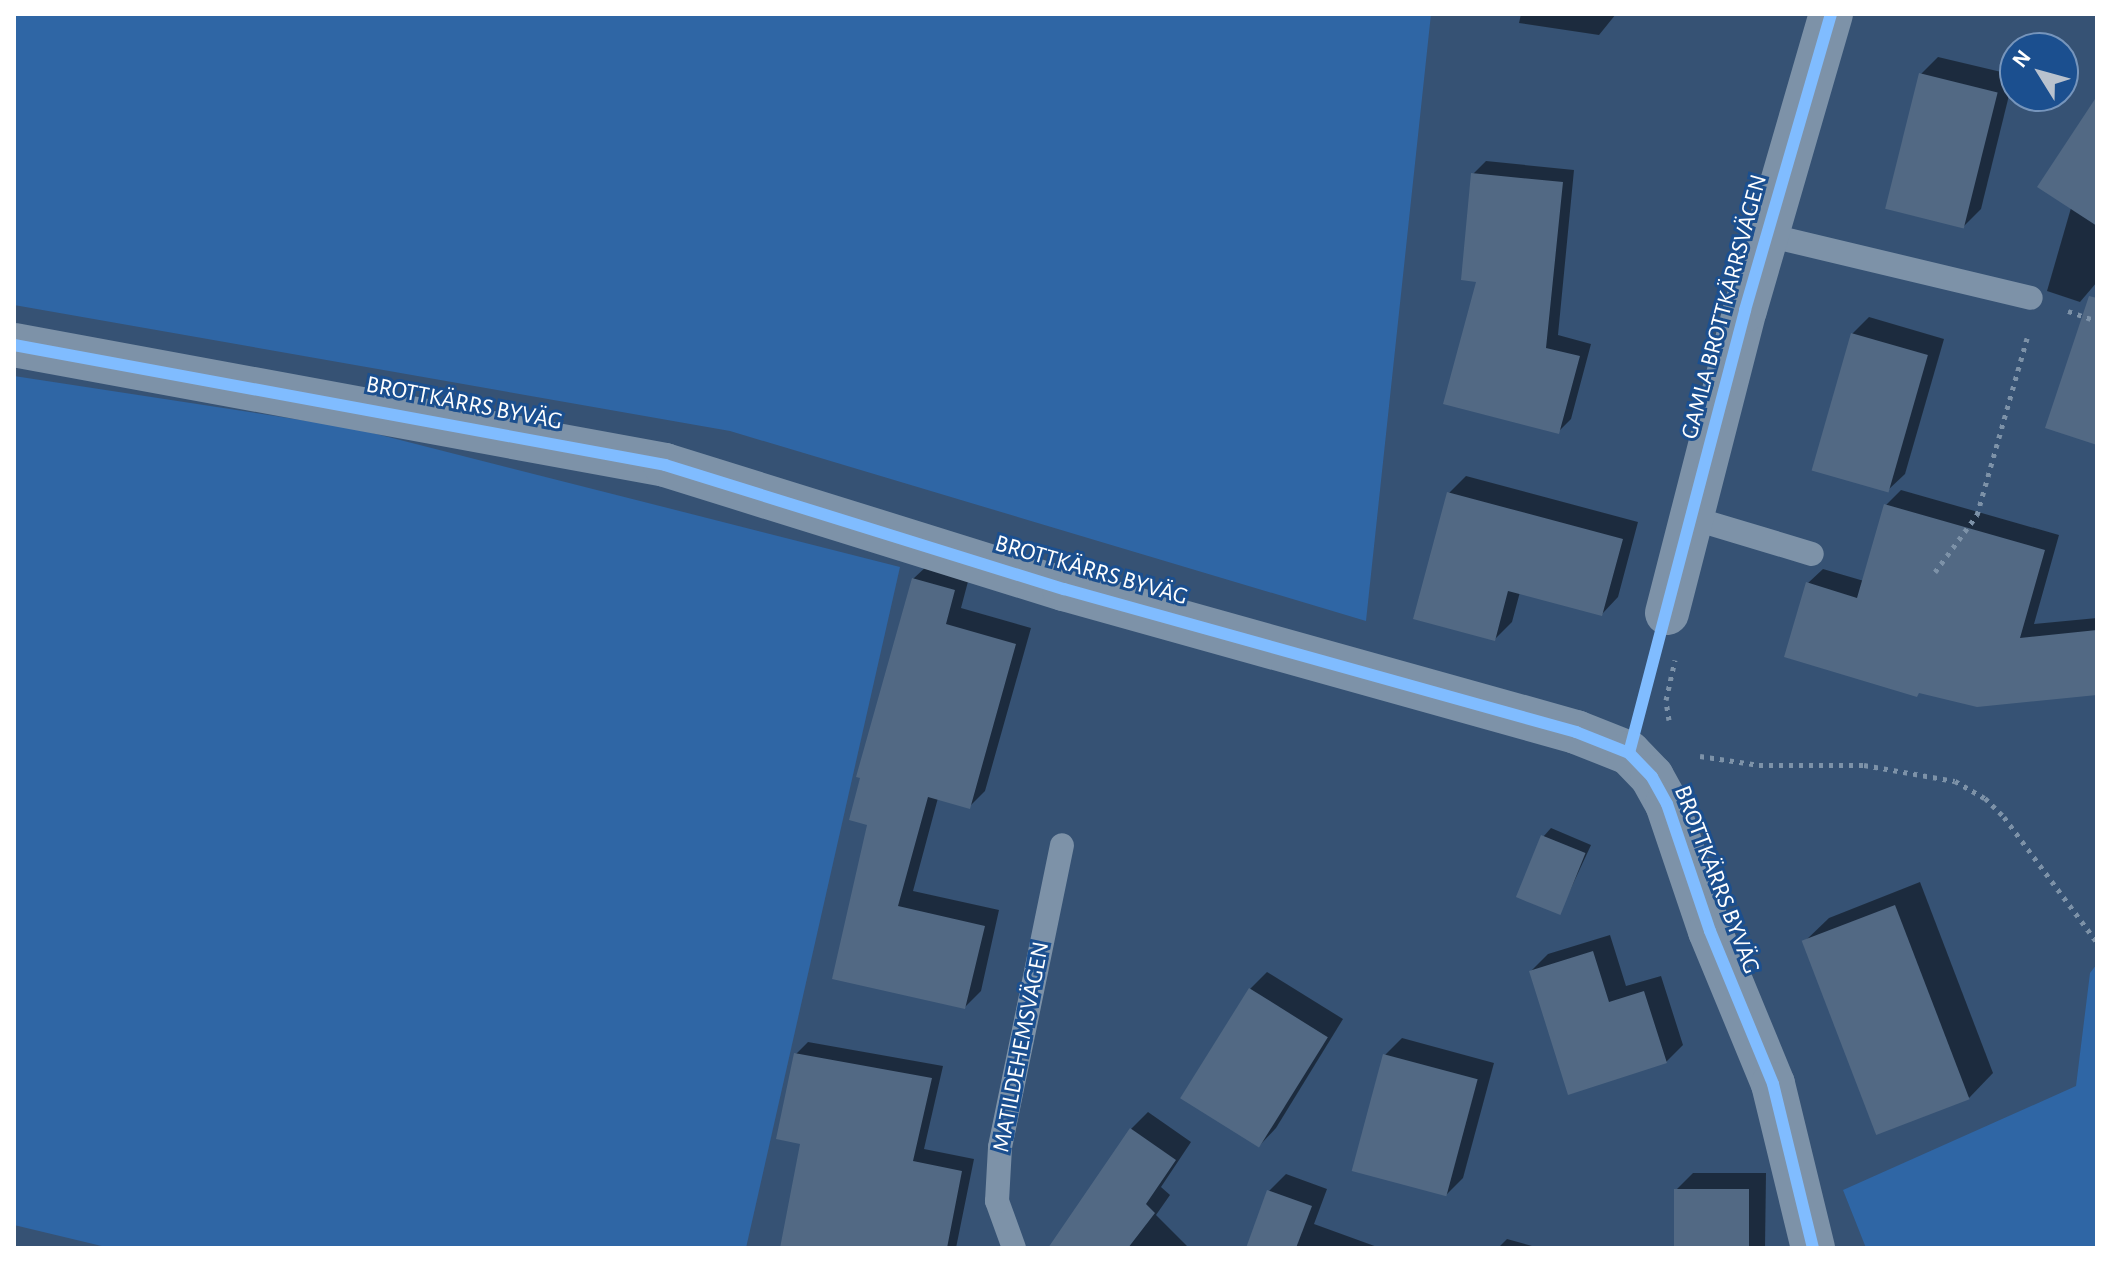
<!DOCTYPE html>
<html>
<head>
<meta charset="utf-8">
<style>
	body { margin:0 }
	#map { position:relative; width:2111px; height:1262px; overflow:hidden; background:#365274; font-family:"Alegreya Sans",sans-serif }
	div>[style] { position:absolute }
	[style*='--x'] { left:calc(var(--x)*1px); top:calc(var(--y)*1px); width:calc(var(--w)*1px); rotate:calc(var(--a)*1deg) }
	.green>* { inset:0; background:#2f66a5 }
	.shadow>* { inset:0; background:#0007 }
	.building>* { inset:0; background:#526984; transform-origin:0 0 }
	.path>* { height:5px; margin-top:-2.5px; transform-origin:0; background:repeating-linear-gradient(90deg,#7d92a8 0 4px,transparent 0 10px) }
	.lane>* { height:24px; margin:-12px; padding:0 12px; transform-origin:12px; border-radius:12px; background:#7d92a8 }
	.street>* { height:44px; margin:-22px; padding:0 22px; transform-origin:22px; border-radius:22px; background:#7d92a8 }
	.cycleway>* { height:12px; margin:-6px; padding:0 6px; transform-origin:6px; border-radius:6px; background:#80bcff }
	span { translate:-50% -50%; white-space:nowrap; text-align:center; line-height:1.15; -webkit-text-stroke:6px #1b4f8f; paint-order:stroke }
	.street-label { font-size:24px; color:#fff }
	.frame { position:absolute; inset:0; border:16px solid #fff; pointer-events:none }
	.north { position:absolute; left:1999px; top:32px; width:80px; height:80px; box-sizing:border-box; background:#1b4f8f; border:2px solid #7695bc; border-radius:50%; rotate:307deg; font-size:22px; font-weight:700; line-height:32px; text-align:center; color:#fff }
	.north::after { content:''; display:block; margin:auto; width:28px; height:36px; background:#b9c2ce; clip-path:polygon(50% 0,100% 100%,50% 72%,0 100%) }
</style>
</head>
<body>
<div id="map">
	<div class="green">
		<i style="clip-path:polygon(14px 14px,1431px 14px,1366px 621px,730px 431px,14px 305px)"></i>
		<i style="clip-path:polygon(14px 376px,353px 428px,900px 567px,746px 1248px,110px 1248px,14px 1225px)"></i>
		<i style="clip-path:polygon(2097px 964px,2097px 1248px,1866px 1248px,1843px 1190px,2076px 1086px,2090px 973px)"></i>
	</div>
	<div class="shadow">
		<i style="clip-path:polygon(1521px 14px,1616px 14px,1599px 35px,1519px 23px)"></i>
		<i style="clip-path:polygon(1938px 57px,2014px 75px,1981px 209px,1964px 226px,1921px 74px)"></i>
		<i style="clip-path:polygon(2097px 118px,2097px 282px,2080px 302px,2047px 291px)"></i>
		<i style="clip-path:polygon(1486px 161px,1574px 170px,1558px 335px,1591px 344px,1571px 419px,1558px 432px,1479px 280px,1473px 174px)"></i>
		<i style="clip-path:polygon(1869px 317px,1944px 339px,1905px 474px,1888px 490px,1852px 334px)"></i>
		<i style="clip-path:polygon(1466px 476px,1638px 522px,1618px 597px,1602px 614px,1520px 592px,1512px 622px,1495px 639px,1449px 493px)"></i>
		<i style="clip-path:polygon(1901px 490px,2059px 535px,2034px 624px,2097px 618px,2097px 693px,1808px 583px,1823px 569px,1864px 581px,1886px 505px)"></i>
		<i style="clip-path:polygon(930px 563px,970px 574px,961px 608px,1031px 628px,985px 791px,969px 807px,938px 798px,913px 891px,999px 910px,981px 991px,965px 1007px,834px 978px,870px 823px,913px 579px)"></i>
		<i style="clip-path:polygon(1551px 828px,1591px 845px,1560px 912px,1543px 837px)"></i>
		<i style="clip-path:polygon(1920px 882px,1993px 1073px,1969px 1098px,1804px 942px,1829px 918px)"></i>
		<i style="clip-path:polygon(1610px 935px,1626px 986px,1661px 976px,1683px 1045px,1666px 1062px,1531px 971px,1548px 954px)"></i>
		<i style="clip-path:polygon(1267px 972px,1343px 1019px,1276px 1128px,1260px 1145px,1250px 989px)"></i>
		<i style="clip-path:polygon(1402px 1038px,1494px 1063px,1463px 1178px,1446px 1195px,1385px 1055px)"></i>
		<i style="clip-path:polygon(808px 1042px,943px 1066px,924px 1149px,974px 1159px,956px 1248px,782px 1248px,803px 1142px,796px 1054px)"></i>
		<i style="clip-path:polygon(1148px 1112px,1191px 1142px,1161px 1187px,1170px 1195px,1156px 1215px,1189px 1248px,1064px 1248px,1131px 1129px)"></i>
		<i style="clip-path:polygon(1693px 1173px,1766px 1173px,1765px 1248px,1676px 1248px,1676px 1190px)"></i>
		<i style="clip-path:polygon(1286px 1174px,1327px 1189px,1314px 1224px,1380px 1248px,1248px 1248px,1269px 1191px)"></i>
		<i style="clip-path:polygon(1507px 1239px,1539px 1248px,1498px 1248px)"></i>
	</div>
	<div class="building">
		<i style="left:1919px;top:73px;width:81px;height:140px;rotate:14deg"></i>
		<i style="clip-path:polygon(2097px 96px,2097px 226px,2037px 187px)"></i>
		<i style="clip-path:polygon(1471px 173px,1563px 182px,1546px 348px,1580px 356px,1559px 434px,1443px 404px,1476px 282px,1461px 280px)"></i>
		<i style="clip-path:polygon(2089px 296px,2097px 298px,2097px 445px,2045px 428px)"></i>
		<i style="left:1851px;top:333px;width:80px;height:143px;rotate:16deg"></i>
		<i style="clip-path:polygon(1447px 492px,1623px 539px,1602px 616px,1508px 591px,1495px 641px,1413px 619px)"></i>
		<i style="clip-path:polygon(1884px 504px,2045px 550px,2020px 638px,2097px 630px,2097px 695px,1977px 707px,1919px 693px,1917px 697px,1784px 657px,1806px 582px,1857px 598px)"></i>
		<i style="clip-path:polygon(912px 578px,955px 590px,946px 624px,1016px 644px,970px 809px,928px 797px,898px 906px,985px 926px,965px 1009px,832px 979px,867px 825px,849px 820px,860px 778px,856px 777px)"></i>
		<i style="left:1541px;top:835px;width:48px;height:67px;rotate:22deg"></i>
		<i style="left:1895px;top:905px;width:208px;height:100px;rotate:69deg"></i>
		<i style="clip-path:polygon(1593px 951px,1609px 1002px,1644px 991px,1667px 1063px,1568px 1095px,1529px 971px)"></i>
		<i style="left:1249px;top:988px;width:93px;height:130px;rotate:32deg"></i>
		<i style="clip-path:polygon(794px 1053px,932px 1078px,913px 1161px,962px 1171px,947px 1248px,780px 1248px,800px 1144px,776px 1139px)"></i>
		<i style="left:1383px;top:1054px;width:98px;height:121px;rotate:15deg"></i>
		<i style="clip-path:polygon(1130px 1128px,1176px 1160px,1146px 1204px,1155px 1213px,1128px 1248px,1048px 1248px)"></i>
		<i style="left:1674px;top:1189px;width:75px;height:59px"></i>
		<i style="clip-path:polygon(1267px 1190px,1312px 1206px,1296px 1248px,1246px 1248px)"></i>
	</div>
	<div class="path">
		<i style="--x:2068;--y:311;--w:31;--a:19"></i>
		<i style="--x:1935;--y:572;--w:71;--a:-53.6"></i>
		<i style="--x:1977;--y:515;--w:184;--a:-74.2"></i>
		<i style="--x:1669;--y:720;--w:20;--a:-99"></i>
		<i style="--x:1666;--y:700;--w:41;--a:-77.3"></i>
		<i style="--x:1700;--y:756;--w:60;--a:8.7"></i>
		<i style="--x:1759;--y:765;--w:105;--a:0"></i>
		<i style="--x:1864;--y:765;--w:92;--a:10"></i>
		<i style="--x:1955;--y:781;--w:34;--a:30"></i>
		<i style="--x:1985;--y:798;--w:27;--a:45"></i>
		<i style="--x:2004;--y:817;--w:156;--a:53.4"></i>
	</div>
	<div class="lane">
		<i style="--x:1767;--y:235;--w:271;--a:13.4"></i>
		<i style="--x:1692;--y:518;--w:125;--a:16.7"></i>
		<i style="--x:1014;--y:1248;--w:50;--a:-109.9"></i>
		<i style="--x:997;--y:1201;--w:54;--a:-86.8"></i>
		<i style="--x:1000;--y:1147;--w:308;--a:-78.4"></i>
	</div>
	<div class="street">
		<i style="--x:14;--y:345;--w:662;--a:10.44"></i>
		<i style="--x:665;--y:465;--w:418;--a:17.3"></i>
		<i style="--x:1064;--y:589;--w:532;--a:15.6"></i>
		<i style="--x:1576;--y:732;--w:57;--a:21.6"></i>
		<i style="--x:1629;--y:753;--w:33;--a:46"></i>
		<i style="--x:1652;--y:777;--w:31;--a:61"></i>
		<i style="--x:1667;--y:804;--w:134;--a:71.3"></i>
		<i style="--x:1710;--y:931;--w:165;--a:67.6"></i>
		<i style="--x:1773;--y:1084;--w:169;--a:76.3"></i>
		<i style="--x:1667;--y:613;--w:313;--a:-75.6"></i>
		<i style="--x:1745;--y:310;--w:308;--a:-73.8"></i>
	</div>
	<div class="cycleway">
		<i style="--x:14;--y:345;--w:662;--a:10.44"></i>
		<i style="--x:665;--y:465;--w:418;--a:17.3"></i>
		<i style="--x:1064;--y:589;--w:532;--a:15.6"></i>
		<i style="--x:1576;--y:732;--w:57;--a:21.6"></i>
		<i style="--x:1629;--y:753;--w:33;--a:46"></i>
		<i style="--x:1652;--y:777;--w:31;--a:61"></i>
		<i style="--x:1667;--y:804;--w:134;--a:71.3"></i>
		<i style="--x:1710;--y:931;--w:165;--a:67.6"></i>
		<i style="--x:1773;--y:1084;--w:169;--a:76.3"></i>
		<i style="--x:1629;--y:753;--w:458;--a:-75.3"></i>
		<i style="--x:1745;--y:310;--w:308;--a:-73.8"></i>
	</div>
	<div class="street-label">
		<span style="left:1725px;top:307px;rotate:-75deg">GAMLA BROTTKÄRRSVÄGEN</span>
		<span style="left:464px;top:404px;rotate:11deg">BROTTKÄRRS BYVÄG</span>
		<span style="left:1091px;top:571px;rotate:16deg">BROTTKÄRRS BYVÄG</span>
		<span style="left:1716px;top:880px;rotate:69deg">BROTTKÄRRS BYVÄG</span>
		<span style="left:1022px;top:1047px;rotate:-79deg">MATILDEHEMSVÄGEN</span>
	</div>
	<div class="frame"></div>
	<div class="north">N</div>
</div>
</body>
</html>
